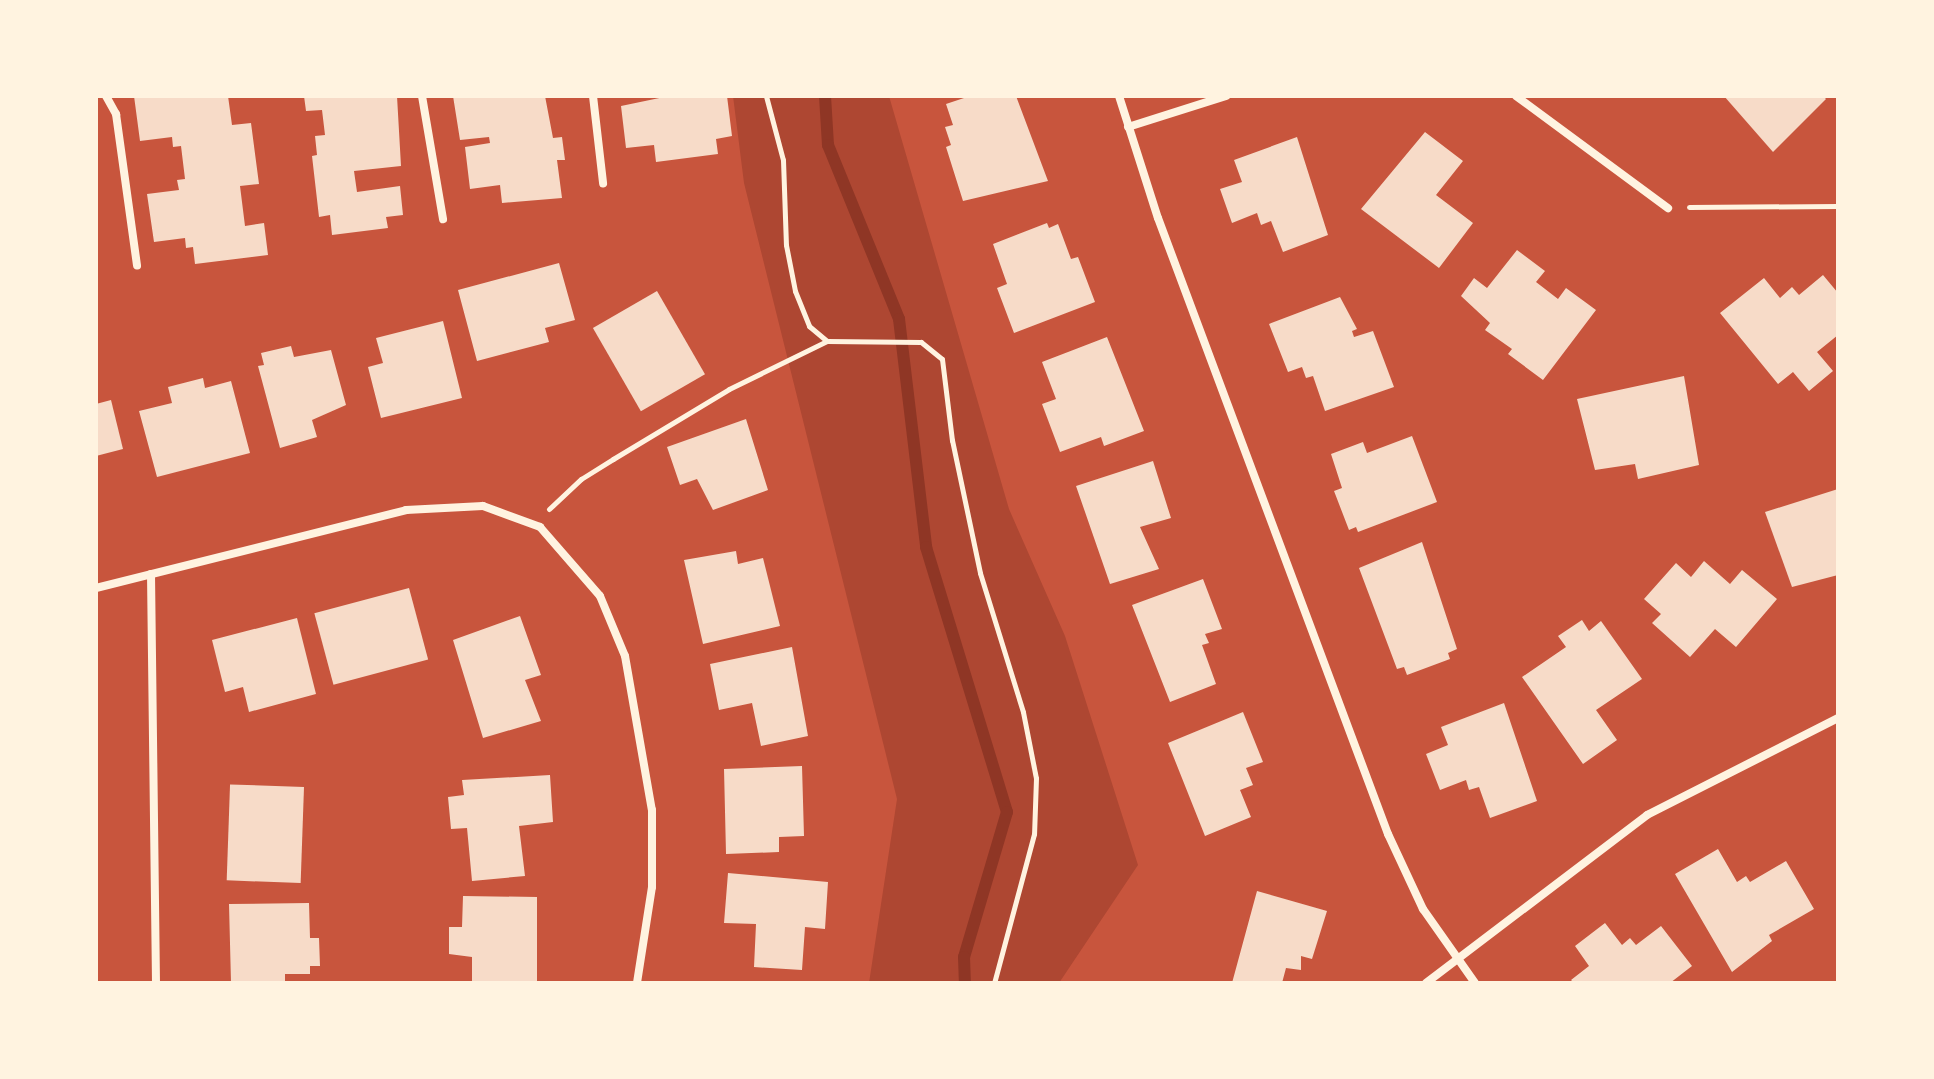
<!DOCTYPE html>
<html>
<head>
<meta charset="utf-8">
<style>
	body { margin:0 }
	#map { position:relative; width:1934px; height:1079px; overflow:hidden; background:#c8553d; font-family:Commissioner,sans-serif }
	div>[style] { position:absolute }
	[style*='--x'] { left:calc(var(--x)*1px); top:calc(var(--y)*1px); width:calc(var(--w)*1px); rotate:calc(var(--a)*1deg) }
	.green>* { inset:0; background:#ae4732 }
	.stream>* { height:12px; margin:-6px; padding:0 6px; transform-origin:6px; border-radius:6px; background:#8f3625 }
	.building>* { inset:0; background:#f7dbc8; transform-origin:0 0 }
	.path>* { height:5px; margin:-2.5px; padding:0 2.5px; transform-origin:2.5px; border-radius:2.5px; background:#fff3e0 }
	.minor>* { height:8px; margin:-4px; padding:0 4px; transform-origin:4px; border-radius:4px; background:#fff3e0 }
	span { translate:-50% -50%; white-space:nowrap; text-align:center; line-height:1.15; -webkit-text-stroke:8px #fff3e0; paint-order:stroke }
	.frame { position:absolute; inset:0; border:98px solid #fff3e0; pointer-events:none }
</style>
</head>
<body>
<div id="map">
	<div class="green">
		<i style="clip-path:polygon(733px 96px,889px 96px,1009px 509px,1065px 636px,1138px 865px,1059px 983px,869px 983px,897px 799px,744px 183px)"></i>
	</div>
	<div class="stream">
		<i style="--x:825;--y:96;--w:49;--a:86.5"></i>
		<i style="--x:828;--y:145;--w:188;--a:67.8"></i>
		<i style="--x:899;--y:319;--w:230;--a:83.2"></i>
		<i style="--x:926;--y:547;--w:277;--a:73"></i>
		<i style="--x:1007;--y:812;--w:151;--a:106.5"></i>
		<i style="--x:964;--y:957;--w:26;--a:88"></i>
	</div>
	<div class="building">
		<i style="clip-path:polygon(134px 96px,228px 96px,232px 125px,251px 123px,259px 184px,240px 186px,245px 226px,264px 223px,268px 255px,195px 264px,193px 247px,186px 248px,185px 238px,154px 242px,147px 194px,179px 190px,177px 180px,185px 179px,181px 146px,173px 147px,172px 137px,140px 141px)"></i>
		<i style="clip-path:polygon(304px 96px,397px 96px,401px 166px,354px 171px,357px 192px,400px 186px,403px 215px,386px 217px,388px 228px,332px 235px,330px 215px,319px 217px,312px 156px,317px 155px,315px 136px,325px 135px,322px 110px,306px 111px)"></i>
		<i style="clip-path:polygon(453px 96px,545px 96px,553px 138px,562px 137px,565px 160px,557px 160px,562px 198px,502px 203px,500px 185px,470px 189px,465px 147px,490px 143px,489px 137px,460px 140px)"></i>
		<i style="clip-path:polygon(669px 96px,727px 96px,732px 136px,716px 139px,718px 154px,656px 162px,654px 145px,626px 148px,621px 106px)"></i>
		<i style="clip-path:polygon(970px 96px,1016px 96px,1048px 181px,963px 201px,946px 147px,951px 145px,945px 127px,953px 125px,946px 104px)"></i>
		<i style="clip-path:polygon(1724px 96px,1823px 96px,1826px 99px,1773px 152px)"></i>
		<i style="clip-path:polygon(1425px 132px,1463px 161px,1436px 195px,1473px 223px,1439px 268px,1361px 209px)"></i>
		<i style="clip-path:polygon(1297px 137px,1328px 235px,1283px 252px,1271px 221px,1261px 225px,1257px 213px,1232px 223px,1220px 189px,1242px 182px,1234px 160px)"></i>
		<i style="clip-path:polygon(1047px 223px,1049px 228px,1058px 224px,1071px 259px,1078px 257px,1095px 302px,1014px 333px,997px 288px,1007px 284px,993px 244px)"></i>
		<i style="clip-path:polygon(1517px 250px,1545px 271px,1536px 282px,1558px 299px,1566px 288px,1596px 310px,1543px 380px,1508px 354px,1512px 349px,1485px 330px,1490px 323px,1461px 296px,1474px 278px,1487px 288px)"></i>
		<i style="clip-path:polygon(559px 263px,575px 320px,545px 328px,549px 342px,477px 361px,458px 290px)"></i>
		<i style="clip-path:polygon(1823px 275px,1838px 293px,1838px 335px,1817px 352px,1833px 371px,1809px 391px,1793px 372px,1778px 384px,1720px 313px,1764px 278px,1780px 298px,1792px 287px,1799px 295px)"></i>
		<i style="left:657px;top:291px;width:96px;height:74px;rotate:60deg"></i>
		<i style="clip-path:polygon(1340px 297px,1357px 329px,1352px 331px,1354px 337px,1373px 331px,1394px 387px,1325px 411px,1313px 376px,1306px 378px,1302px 367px,1288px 372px,1269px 324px)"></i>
		<i style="clip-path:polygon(443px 321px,462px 398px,381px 418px,368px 367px,383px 363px,376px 338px)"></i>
		<i style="clip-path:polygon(1107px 337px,1144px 431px,1104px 446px,1101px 437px,1060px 452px,1042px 404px,1056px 399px,1042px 362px)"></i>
		<i style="clip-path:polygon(291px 346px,294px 357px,331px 350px,346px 405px,312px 420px,317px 437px,280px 448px,258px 366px,264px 365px,261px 353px)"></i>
		<i style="clip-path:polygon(1684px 376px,1699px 465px,1638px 479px,1635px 464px,1595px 470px,1577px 399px)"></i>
		<i style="clip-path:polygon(203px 378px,205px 388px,231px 381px,250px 453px,157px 477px,139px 411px,172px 403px,168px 387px)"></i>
		<i style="clip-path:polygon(111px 400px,123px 449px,96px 456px,96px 404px)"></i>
		<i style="clip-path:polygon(746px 419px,768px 490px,713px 510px,697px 479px,680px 485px,667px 447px)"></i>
		<i style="clip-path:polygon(1412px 436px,1437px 502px,1358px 532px,1356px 527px,1349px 530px,1334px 491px,1342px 488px,1331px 454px,1363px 442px,1367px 453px)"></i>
		<i style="clip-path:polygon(1153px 461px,1171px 518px,1140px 527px,1159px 569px,1110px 584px,1076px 486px)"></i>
		<i style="clip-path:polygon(1838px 489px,1838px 575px,1792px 587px,1765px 512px)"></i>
		<i style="clip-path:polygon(1422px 542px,1457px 649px,1448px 653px,1450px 659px,1407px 675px,1404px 667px,1397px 669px,1359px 568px)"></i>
		<i style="clip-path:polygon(736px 551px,738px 564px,763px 558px,780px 626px,703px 644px,684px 560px)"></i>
		<i style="clip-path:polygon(1704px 561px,1730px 584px,1742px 570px,1777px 599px,1736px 647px,1715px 629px,1690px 657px,1652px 623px,1661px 614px,1644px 599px,1676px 563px,1691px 577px)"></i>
		<i style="clip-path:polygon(1203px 579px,1222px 629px,1205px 634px,1209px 643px,1202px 645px,1216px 684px,1170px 702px,1132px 605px)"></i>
		<i style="left:409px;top:588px;width:74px;height:98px;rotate:75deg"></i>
		<i style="clip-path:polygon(520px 616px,541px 675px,525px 680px,541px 721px,483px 738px,453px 640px)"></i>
		<i style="clip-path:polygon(297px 618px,316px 694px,249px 712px,243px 687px,225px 692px,212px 640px)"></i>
		<i style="clip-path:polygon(1582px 620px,1589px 631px,1601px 621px,1642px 679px,1596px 710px,1617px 740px,1583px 764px,1522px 677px,1566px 647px,1558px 636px)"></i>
		<i style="clip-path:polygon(792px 647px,808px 736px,761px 746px,752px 703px,719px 710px,710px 664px)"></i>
		<i style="clip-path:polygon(1504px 703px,1537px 801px,1490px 818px,1479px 787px,1469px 790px,1466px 780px,1440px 790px,1426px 754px,1448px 745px,1441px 727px)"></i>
		<i style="clip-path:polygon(1243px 712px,1263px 762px,1246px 768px,1253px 785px,1240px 790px,1251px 817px,1205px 836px,1168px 743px)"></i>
		<i style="clip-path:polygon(802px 766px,804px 836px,779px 837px,779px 852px,726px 854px,724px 769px)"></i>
		<i style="clip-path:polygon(550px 775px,553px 822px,519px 826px,525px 876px,472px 881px,467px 828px,451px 829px,448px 797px,464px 795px,462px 780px)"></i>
		<i style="left:304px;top:787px;width:96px;height:74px;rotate:92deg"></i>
		<i style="clip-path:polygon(1718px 849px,1737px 882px,1746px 876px,1750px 882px,1786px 861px,1814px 909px,1769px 935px,1772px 941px,1732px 972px,1675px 874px)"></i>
		<i style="clip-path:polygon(728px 873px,828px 882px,825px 929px,805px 927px,802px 970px,754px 967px,756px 924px,724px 923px)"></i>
		<i style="clip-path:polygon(1257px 891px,1327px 911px,1312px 959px,1301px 956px,1301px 970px,1286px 968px,1282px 983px,1232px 983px)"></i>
		<i style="clip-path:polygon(463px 896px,537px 897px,537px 983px,472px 983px,472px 957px,449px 954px,449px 927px,462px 927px)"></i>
		<i style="clip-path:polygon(309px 903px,310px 938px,319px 938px,320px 966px,310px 966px,310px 974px,285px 974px,285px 983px,231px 983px,229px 904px)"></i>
		<i style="clip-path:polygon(1605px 923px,1622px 945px,1630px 938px,1636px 945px,1661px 926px,1692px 966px,1670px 983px,1574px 983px,1571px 980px,1589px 966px,1575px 946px)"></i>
	</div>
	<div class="path">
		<i style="--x:766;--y:96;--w:66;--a:75.1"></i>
		<i style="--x:783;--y:160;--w:85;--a:88"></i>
		<i style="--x:786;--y:245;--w:47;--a:78.9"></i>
		<i style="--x:795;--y:291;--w:38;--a:68"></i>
		<i style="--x:809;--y:326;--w:23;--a:40"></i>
		<i style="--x:827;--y:341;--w:94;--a:0.6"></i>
		<i style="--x:921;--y:342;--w:27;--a:39"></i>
		<i style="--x:942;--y:359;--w:82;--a:83"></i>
		<i style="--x:952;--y:440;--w:136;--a:78.1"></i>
		<i style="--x:980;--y:573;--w:145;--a:72.8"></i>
		<i style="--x:1023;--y:712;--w:67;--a:78.9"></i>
		<i style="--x:1036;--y:778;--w:56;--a:92"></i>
		<i style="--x:1034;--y:834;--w:154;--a:105"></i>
		<i style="--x:1689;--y:207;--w:149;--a:-0.4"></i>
		<i style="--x:549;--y:509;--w:44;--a:-43.2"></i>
		<i style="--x:581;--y:479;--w:38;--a:-32"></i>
		<i style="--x:613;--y:459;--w:135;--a:-31.1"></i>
		<i style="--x:729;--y:389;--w:109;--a:-26.1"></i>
	</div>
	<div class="minor">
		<i style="--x:106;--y:96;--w:21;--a:61"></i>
		<i style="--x:116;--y:114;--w:153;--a:82.1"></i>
		<i style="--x:422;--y:96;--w:125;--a:80.3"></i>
		<i style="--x:593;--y:96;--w:88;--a:83.4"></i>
		<i style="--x:1119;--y:96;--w:128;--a:72.3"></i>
		<i style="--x:1158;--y:218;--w:658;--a:69.53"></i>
		<i style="--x:1388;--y:834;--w:83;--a:65"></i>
		<i style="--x:1423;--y:909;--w:90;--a:54.9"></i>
		<i style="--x:1516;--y:96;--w:189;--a:36.4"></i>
		<i style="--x:1128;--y:127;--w:103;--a:-17.6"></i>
		<i style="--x:151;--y:574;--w:409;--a:89.3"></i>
		<i style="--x:96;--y:588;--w:320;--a:-14.1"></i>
		<i style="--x:406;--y:510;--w:77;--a:-3"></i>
		<i style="--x:483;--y:506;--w:61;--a:20.2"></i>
		<i style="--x:540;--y:527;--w:91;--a:49"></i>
		<i style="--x:600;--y:596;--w:65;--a:67.4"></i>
		<i style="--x:625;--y:656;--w:156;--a:80.1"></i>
		<i style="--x:652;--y:810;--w:77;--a:90"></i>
		<i style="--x:652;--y:887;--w:97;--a:98.9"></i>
		<i style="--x:1426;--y:983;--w:278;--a:-37.2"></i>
		<i style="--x:1647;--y:815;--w:214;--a:-26.9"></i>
	</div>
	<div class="frame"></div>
</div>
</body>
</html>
